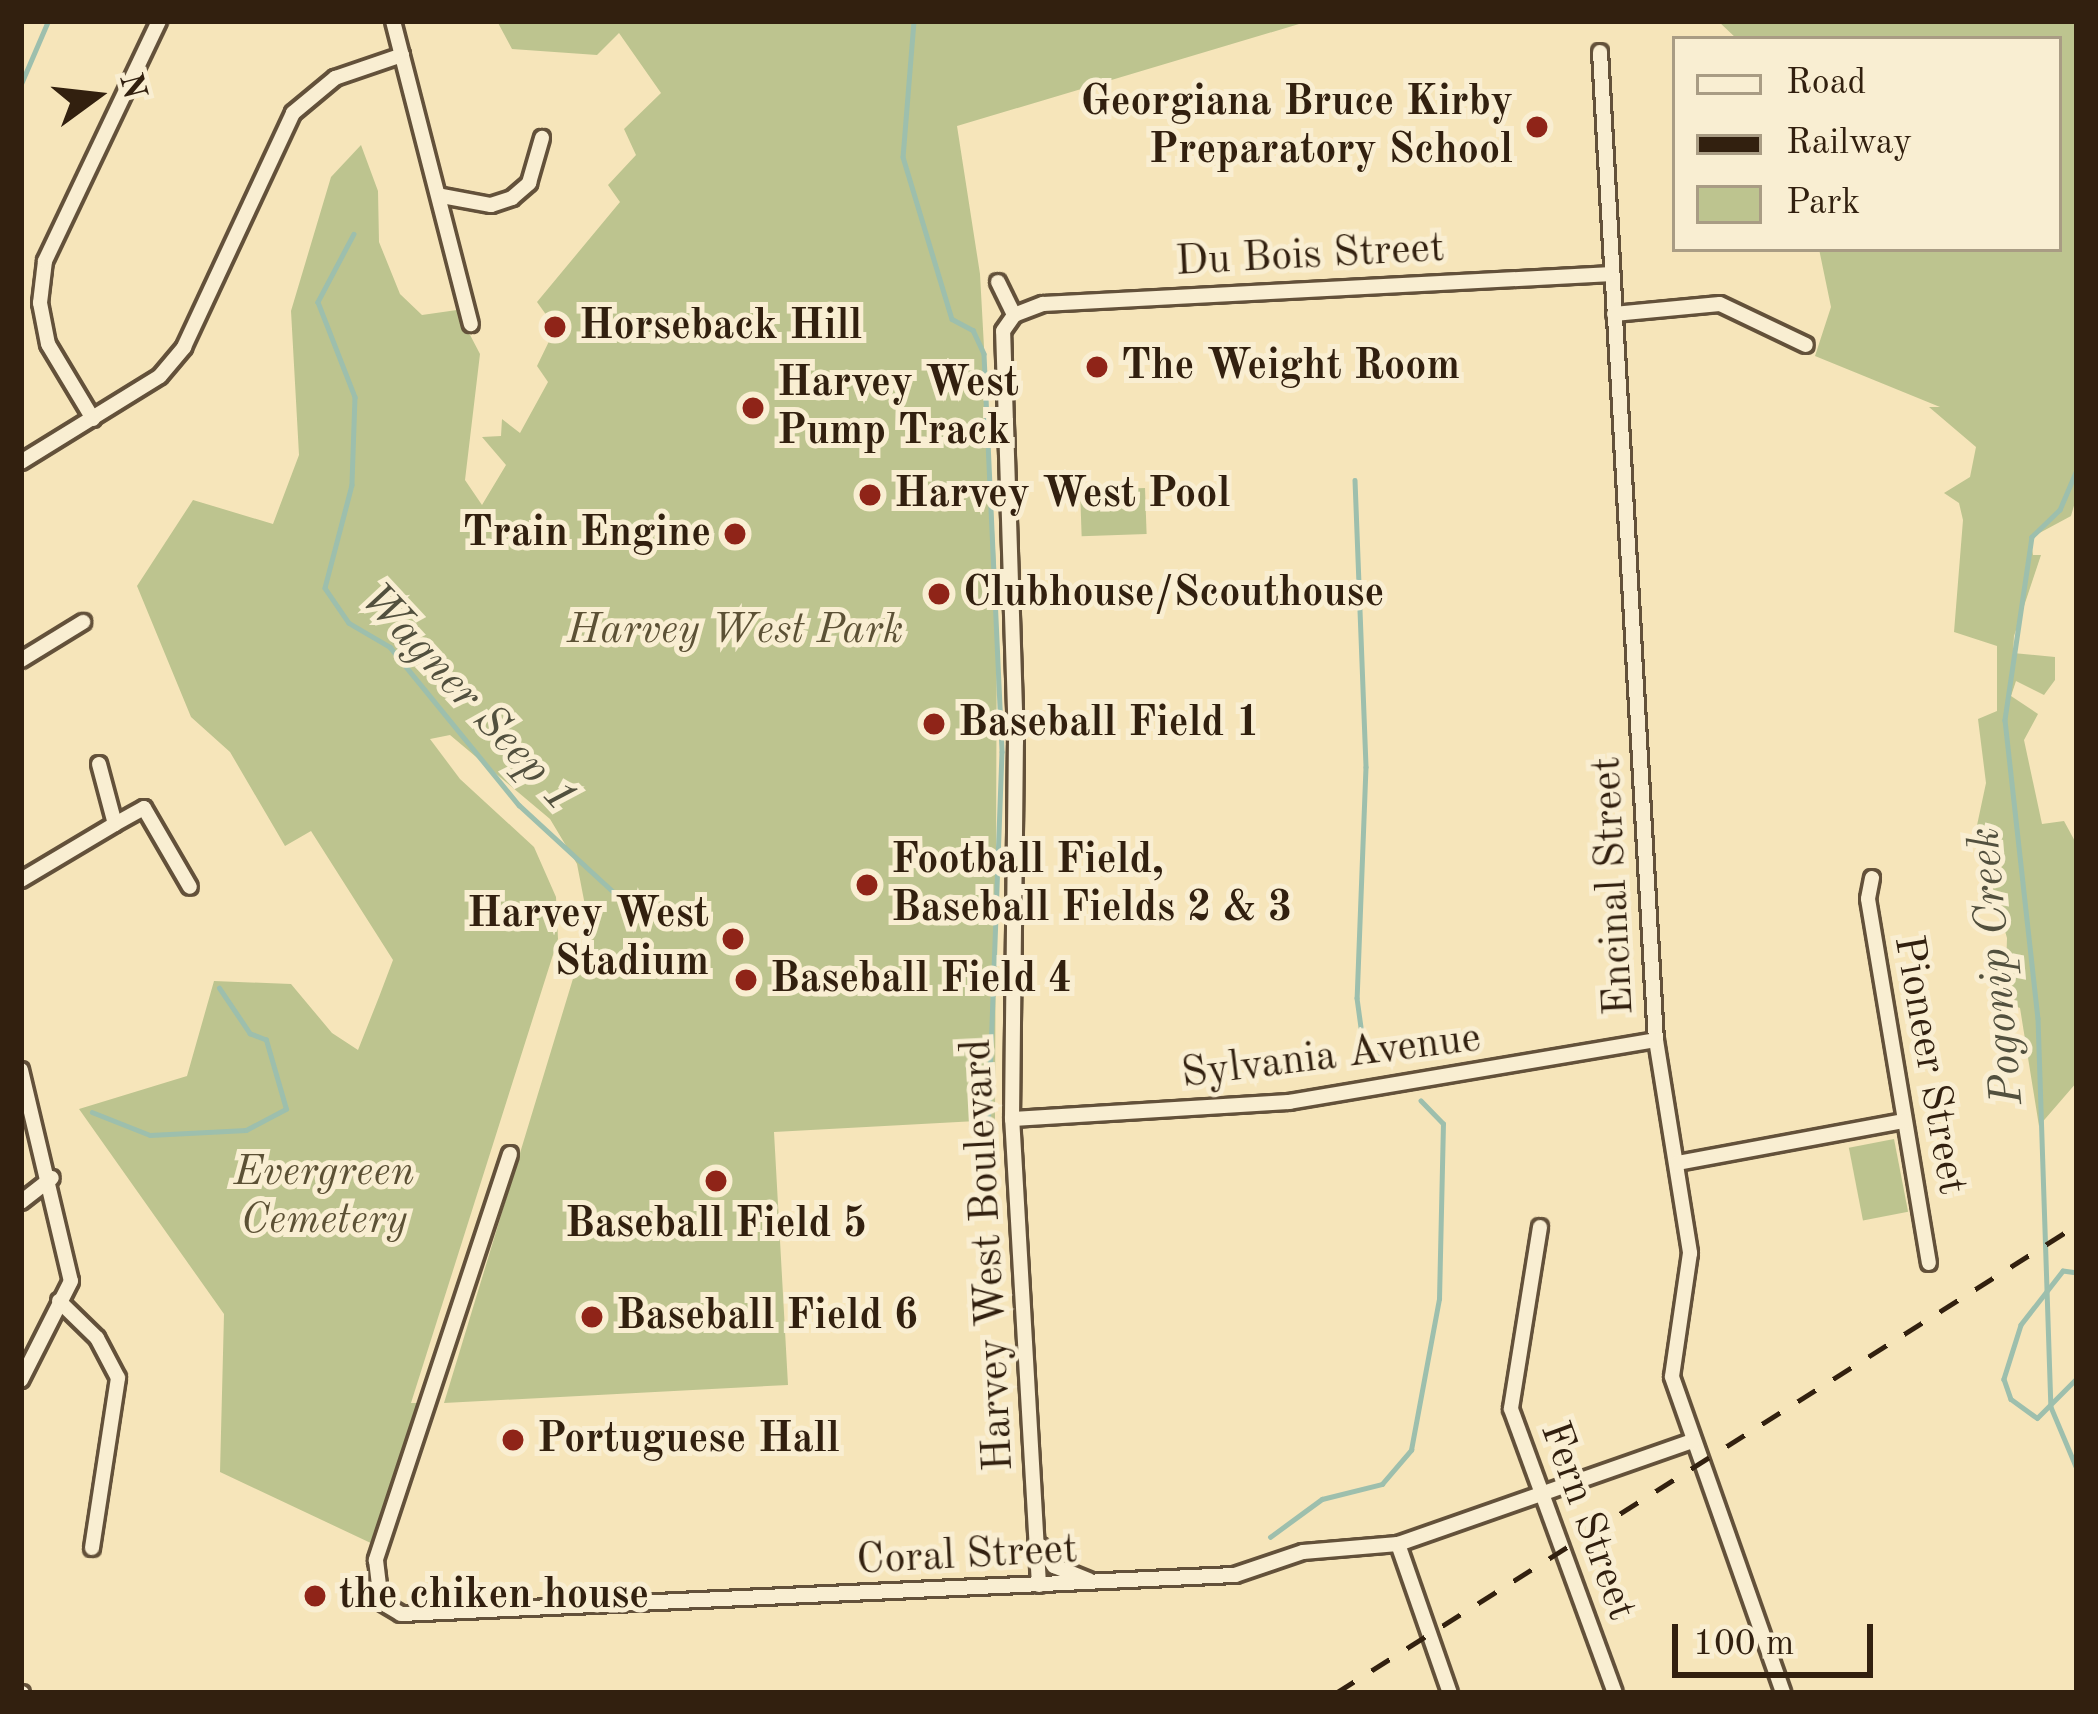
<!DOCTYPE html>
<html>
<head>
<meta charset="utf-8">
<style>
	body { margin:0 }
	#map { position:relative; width:2098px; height:1714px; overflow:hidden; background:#f6e5ba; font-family:"Old Standard TT",serif }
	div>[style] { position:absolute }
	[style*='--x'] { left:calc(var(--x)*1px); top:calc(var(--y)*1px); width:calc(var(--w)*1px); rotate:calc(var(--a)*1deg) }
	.green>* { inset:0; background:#bdc48f; transform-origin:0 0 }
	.stream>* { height:4.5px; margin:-2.25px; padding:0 2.25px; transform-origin:2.25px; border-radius:2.25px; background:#9dbfad }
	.roads { filter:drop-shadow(3px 0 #63513a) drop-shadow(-3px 0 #63513a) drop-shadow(0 3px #63513a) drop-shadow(0 -3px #63513a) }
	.minor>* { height:14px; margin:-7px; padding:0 7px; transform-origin:7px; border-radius:7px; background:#f9eed2 }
	.rail>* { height:4.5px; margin-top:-2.25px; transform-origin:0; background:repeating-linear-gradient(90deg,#32200f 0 21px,transparent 0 42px) }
	.dots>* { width:33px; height:33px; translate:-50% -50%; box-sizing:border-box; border:6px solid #f9eed2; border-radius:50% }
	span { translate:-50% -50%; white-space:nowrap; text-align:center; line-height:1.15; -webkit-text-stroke:10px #f9eed2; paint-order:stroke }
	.poi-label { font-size:42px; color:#32200f; font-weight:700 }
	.right { translate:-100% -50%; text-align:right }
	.left { translate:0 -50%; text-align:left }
	.street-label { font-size:42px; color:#32200f }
	.park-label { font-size:42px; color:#5c5135; font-style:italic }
	.water-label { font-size:45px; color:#52503e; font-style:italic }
	.frame { position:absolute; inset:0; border:24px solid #32200f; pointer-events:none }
	.legend { position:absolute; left:1672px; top:36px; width:390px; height:216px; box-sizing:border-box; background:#f9eed2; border:3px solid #a99c84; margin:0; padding:15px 21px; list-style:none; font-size:36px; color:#32200f }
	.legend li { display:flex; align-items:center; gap:24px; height:60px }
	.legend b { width:60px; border:3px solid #a99c84 }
	.north { position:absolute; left:36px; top:36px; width:120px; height:120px; -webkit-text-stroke:9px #f9eed2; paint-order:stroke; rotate:75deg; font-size:33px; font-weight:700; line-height:48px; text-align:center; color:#32200f }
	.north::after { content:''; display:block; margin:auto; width:42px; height:54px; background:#32200f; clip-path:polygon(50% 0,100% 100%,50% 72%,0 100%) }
	.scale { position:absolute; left:1672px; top:1624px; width:201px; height:54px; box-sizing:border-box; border:6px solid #32200f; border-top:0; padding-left:15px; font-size:36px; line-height:42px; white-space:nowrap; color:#32200f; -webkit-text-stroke:9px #f9eed2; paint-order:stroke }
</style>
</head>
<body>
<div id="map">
	<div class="green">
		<i style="clip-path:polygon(497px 21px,1309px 21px,957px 126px,980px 274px,997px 585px,995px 1120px,774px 1132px,788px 1385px,444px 1403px,589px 926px,577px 864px,550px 819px,450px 735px,430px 739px,460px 779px,534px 847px,556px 897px,558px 939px,411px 1403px,430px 1403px,375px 1545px,220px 1472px,224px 1314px,79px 1109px,187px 1076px,214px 981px,291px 984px,332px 1033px,358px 1050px,379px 997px,393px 960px,311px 831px,285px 846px,230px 752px,191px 717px,137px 586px,193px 500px,273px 524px,299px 455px,291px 311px,331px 177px,361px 145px,378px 191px,379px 242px,400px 294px,422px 315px,457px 310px,480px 354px,465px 480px,482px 505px,506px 465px,482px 437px,501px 436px,502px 419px,520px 433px,548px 382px,537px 366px,554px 331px,565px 335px,564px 320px,547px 316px,537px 302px,620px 202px,608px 185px,636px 155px,624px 129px,661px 93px,619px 33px,597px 55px,512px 49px)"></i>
		<i style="clip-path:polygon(1718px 21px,2077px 21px,2077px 495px,2071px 516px,2030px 538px,2033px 555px,2041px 555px,2014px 636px,2013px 653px,2055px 657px,2055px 680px,2044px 695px,2016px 681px,2011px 696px,2038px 714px,2024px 740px,2042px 824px,2064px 821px,2077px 845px,2077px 1082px,2039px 1126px,2020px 1008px,2005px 1002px,2007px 938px,1976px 830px,1986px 783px,1978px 719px,1997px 711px,1997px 646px,1954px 632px,1963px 520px,1959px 503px,1944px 493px,1970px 477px,1976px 447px,1929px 407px,1940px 407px,1815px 356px,1831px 307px,1819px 249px,2059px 249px,2059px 39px,1737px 39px)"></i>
		<i style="left:1145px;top:488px;width:46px;height:65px;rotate:88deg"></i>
		<i style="left:1894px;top:1139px;width:74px;height:46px;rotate:79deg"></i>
	</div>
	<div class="stream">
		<i style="--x:914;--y:21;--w:136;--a:94.6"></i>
		<i style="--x:903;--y:157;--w:169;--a:73.2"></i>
		<i style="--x:952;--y:319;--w:24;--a:28"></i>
		<i style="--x:973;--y:330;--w:26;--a:65"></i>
		<i style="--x:984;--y:354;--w:398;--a:87.4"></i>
		<i style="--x:1002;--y:752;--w:363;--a:92.1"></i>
		<i style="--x:21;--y:84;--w:69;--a:-66.8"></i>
		<i style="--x:354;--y:234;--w:77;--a:117.9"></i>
		<i style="--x:318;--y:302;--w:102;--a:68.7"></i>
		<i style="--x:355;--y:397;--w:88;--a:92"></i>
		<i style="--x:352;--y:485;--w:106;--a:104.7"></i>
		<i style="--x:325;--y:588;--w:42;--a:55.6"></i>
		<i style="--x:349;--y:623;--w:48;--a:30.3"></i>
		<i style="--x:390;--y:647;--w:204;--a:50.8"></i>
		<i style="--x:519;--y:805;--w:151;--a:42.6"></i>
		<i style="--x:2077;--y:470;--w:43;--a:113"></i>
		<i style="--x:2060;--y:510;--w:39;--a:136"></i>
		<i style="--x:2032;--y:537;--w:185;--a:98.4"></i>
		<i style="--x:2005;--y:720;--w:300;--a:83.7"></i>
		<i style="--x:2038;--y:1018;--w:389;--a:88.1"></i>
		<i style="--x:2051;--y:1407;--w:67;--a:67.2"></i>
		<i style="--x:1355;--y:480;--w:287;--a:87.8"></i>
		<i style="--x:1366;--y:767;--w:231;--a:92.2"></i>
		<i style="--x:1357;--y:998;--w:44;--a:82.2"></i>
		<i style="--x:1363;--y:1042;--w:25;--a:45"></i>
		<i style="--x:92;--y:1112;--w:62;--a:21.6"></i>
		<i style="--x:150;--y:1135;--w:96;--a:-3"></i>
		<i style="--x:246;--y:1130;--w:45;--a:-27.7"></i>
		<i style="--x:286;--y:1109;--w:72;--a:-106.2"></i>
		<i style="--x:266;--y:1040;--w:17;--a:-159"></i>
		<i style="--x:250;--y:1034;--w:55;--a:-124"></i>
		<i style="--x:2077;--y:1273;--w:14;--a:-172"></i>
		<i style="--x:2063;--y:1271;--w:68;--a:127.9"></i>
		<i style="--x:2021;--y:1325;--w:57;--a:107.5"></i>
		<i style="--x:2004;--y:1379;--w:21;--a:71"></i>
		<i style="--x:2011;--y:1399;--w:32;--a:36"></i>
		<i style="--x:2037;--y:1418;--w:57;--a:-45"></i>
		<i style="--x:1270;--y:1537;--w:64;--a:-36.2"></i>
		<i style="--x:1322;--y:1499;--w:62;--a:-14"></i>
		<i style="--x:1382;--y:1484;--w:45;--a:-49.5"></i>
		<i style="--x:1411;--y:1450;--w:154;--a:-79.5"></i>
		<i style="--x:1439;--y:1299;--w:175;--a:-88.7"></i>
		<i style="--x:1443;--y:1124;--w:32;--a:-134"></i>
	</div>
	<div class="roads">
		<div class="minor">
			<i style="--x:393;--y:21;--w:313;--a:75.6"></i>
			<i style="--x:1600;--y:52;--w:990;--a:86.76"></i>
			<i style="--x:1656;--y:1040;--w:216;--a:80.9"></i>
			<i style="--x:1690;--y:1253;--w:125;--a:98.3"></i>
			<i style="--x:1672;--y:1377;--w:335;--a:70.6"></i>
			<i style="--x:442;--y:196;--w:50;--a:10.4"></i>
			<i style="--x:491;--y:205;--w:22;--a:-18"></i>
			<i style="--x:512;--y:198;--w:23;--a:-41"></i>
			<i style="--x:529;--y:183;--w:47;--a:-73.9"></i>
			<i style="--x:998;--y:282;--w:37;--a:64"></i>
			<i style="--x:1614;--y:314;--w:106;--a:-5.4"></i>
			<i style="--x:1720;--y:304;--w:95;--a:25.5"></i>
			<i style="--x:93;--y:419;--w:87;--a:-121"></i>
			<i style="--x:48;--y:344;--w:42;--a:-101"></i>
			<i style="--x:40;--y:303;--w:42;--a:-83.2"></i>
			<i style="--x:45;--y:261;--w:266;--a:-64.6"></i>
			<i style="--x:21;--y:462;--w:163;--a:-31.7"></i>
			<i style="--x:160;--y:376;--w:38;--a:-50"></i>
			<i style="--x:184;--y:347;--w:258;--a:-65"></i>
			<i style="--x:293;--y:113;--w:55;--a:-39.8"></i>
			<i style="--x:335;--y:78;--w:71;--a:-18.9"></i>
			<i style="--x:21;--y:660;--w:73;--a:-31.5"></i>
			<i style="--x:99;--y:764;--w:62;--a:75.1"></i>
			<i style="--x:115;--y:824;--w:33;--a:-29"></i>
			<i style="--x:144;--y:808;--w:91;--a:59.8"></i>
			<i style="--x:1872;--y:878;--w:21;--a:101"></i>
			<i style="--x:1868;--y:899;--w:369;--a:80.5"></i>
			<i style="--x:21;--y:880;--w:109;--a:-30.8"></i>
			<i style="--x:21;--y:1070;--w:217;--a:76.7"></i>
			<i style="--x:71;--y:1281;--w:111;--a:116.8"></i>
			<i style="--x:1012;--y:1119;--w:278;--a:-3.5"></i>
			<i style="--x:1289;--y:1102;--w:372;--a:-9.6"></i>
			<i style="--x:510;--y:1154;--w:428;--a:108.3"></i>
			<i style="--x:376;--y:1560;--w:42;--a:83.2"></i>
			<i style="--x:381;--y:1602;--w:23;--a:31"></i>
			<i style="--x:401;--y:1614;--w:835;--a:-2.68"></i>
			<i style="--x:1235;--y:1575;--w:72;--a:-18.7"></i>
			<i style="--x:1303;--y:1552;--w:95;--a:-4.8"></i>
			<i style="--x:1398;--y:1544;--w:312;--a:-19.3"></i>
			<i style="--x:1677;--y:1163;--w:231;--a:-10.5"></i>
			<i style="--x:21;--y:1202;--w:39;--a:-38"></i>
			<i style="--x:1540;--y:1227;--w:184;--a:99.1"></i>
			<i style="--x:1511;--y:1409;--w:302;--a:69.9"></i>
			<i style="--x:59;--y:1301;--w:53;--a:44.2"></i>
			<i style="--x:97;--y:1338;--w:45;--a:62.3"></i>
			<i style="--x:118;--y:1378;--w:172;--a:98.7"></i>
			<i style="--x:1398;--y:1544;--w:158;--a:70.8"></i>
			<i style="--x:1041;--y:1546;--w:24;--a:57"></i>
			<i style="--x:1054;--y:1566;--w:38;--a:22"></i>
			<i style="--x:1039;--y:1585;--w:467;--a:-93.3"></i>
			<i style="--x:1012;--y:1119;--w:377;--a:-89.4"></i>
			<i style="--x:1016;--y:742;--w:411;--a:-91.8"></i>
			<i style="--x:1003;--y:331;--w:19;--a:-55"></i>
			<i style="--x:1014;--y:315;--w:31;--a:-21"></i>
			<i style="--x:1043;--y:304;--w:570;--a:-3.02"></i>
			<i style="--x:21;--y:1693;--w:1;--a:0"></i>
		</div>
	</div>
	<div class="rail">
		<i style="--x:1336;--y:1693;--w:876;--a:-32.28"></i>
	</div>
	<div class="dots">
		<i style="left:1537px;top:127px;background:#8f2418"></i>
		<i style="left:555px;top:327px;background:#8f2418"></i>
		<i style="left:1097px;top:367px;background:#8f2418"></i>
		<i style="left:753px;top:408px;background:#8f2418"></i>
		<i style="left:870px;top:495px;background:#8f2418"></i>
		<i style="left:735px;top:534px;background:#8f2418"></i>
		<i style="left:939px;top:594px;background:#8f2418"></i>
		<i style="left:934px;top:724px;background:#8f2418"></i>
		<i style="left:867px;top:885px;background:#8f2418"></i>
		<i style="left:733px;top:939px;background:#8f2418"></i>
		<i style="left:746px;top:980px;background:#8f2418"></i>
		<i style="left:716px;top:1181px;background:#8f2418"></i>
		<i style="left:592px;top:1317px;background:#8f2418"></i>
		<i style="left:513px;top:1440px;background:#8f2418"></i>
		<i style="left:315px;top:1596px;background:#8f2418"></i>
	</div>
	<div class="poi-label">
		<span class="right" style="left:1513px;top:127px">Georgiana Bruce Kirby<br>Preparatory School</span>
		<span class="left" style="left:579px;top:327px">Horseback Hill</span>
		<span class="left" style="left:1121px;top:367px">The Weight Room</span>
		<span class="left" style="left:777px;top:408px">Harvey West<br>Pump Track</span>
		<span class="left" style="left:894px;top:495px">Harvey West Pool</span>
		<span class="right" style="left:711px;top:534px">Train Engine</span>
		<span class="left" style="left:963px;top:594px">Clubhouse/Scouthouse</span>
		<span class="left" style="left:958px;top:724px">Baseball Field 1</span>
		<span class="left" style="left:891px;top:885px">Football Field,<br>Baseball Fields 2 &amp; 3</span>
		<span class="right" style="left:709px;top:939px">Harvey West<br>Stadium</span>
		<span class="left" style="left:770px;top:980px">Baseball Field 4</span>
		<span style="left:716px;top:1225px">Baseball Field 5</span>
		<span class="left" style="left:616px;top:1317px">Baseball Field 6</span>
		<span class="left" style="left:537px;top:1440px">Portuguese Hall</span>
		<span class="left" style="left:339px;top:1596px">the chiken house</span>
	</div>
	<div class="street-label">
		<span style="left:1310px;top:256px;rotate:-3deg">Du Bois Street</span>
		<span style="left:1614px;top:886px;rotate:-93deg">Encinal Street</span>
		<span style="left:1331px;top:1057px;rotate:-7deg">Sylvania Avenue</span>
		<span style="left:1929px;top:1065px;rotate:80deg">Pioneer Street</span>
		<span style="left:989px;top:1255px;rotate:-93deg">Harvey West Boulevard</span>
		<span style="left:1587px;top:1521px;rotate:70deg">Fern Street</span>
		<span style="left:967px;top:1556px;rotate:-3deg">Coral Street</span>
	</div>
	<div class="park-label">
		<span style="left:735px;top:631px">Harvey West Park</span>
		<span style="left:324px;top:1197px">Evergreen<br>Cemetery</span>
	</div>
	<div class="water-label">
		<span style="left:467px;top:699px;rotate:47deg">Wagner Seep 1</span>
		<span style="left:1998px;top:966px;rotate:-95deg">Pogonip Creek</span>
	</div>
	<div class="frame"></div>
	<ul class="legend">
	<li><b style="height:15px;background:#f9eed2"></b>Road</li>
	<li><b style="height:15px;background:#32200f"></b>Railway</li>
	<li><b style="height:33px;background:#bdc48f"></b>Park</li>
	</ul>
	<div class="north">N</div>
	<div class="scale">100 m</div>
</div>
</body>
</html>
